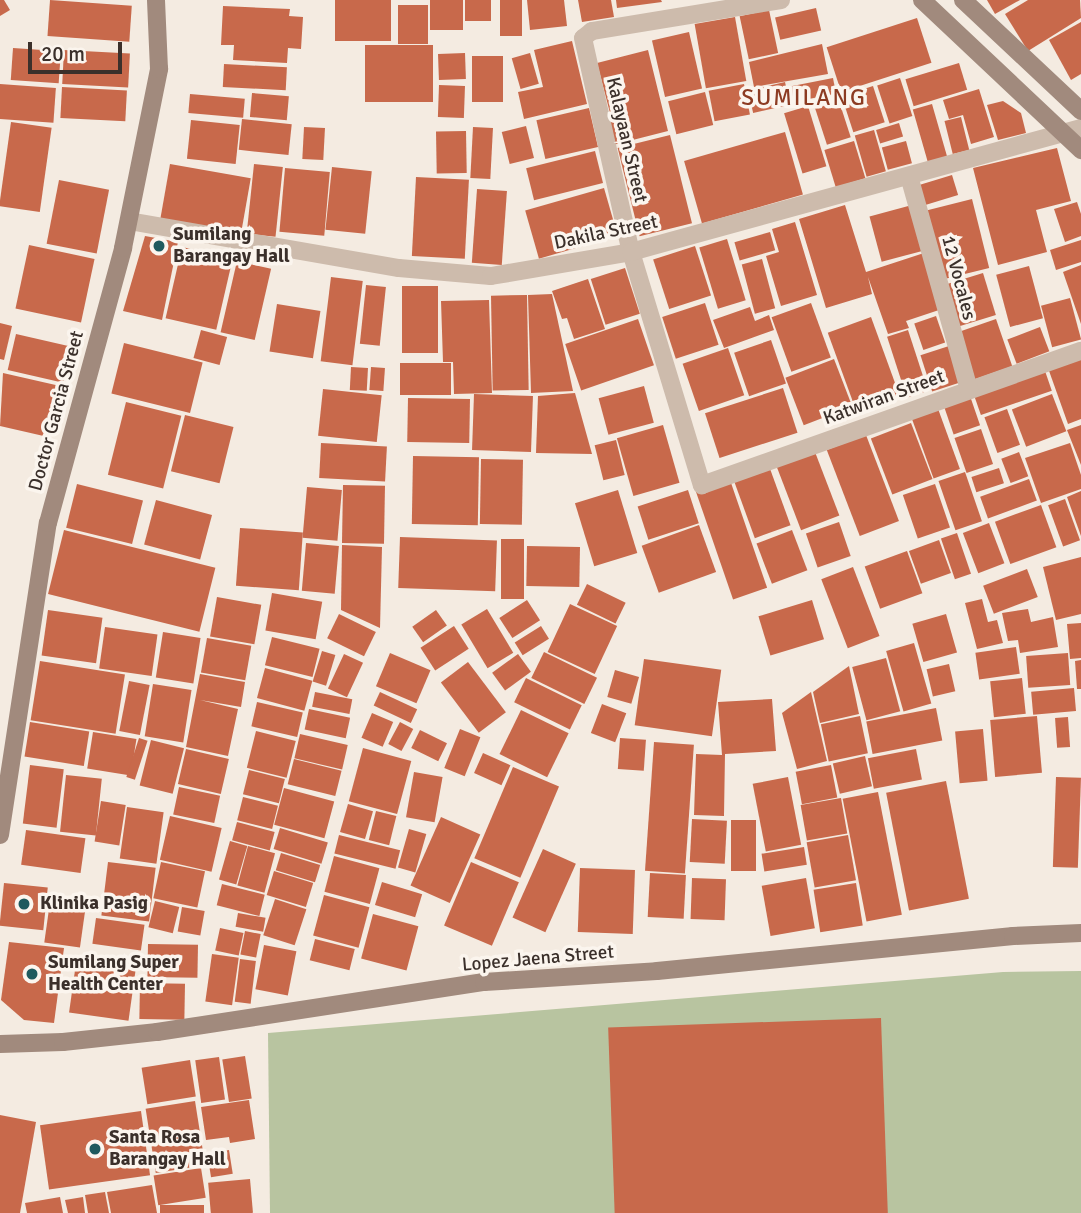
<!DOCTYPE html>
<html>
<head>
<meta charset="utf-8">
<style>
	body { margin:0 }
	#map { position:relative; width:1081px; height:1213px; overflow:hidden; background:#f4ebe1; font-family:Signika,sans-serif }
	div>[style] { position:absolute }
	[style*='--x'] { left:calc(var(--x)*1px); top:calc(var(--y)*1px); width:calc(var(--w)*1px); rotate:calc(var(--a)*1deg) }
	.green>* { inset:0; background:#b8c4a0 }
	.building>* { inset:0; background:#c8694b; transform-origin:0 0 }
	.street>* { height:18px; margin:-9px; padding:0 9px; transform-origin:9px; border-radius:9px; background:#cdbbac }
	.secondary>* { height:18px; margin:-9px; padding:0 9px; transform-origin:9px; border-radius:9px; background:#a18a7d }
	.dots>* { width:19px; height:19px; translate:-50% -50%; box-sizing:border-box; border:4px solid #fbf5ee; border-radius:50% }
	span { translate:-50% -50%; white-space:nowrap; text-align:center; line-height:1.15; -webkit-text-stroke:7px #fbf5ee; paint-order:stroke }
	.street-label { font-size:19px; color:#3b302b }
	.poi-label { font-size:19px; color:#3b302b; font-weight:700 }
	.left { translate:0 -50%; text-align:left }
	.quarter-label { font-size:23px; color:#8c3b22; letter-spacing:2px }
	.scale { position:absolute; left:28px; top:42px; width:94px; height:32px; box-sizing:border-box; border:4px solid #3b302b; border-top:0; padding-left:9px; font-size:21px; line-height:24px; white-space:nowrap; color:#3b302b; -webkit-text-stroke:5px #fbf5ee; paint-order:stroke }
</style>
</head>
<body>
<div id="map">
	<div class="green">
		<i style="clip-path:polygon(1081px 971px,1081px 1213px,270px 1213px,268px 1033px,1003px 972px)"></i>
	</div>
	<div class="building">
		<i style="clip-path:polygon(0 0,4px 0,10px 10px,0 16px)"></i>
		<i style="left:50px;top:0;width:82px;height:36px;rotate:4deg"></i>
		<i style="left:335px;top:0;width:56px;height:41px"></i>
		<i style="left:430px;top:0;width:33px;height:30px"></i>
		<i style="left:465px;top:0;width:26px;height:21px"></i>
		<i style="left:500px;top:0;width:22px;height:36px"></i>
		<i style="clip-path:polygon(527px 0,564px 0,567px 26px,530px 30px)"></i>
		<i style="clip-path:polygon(578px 0,611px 0,614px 17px,582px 22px)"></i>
		<i style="clip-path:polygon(616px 0,661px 0,662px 2px,617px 8px)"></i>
		<i style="clip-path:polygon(987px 0,1020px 0,995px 14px)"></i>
		<i style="clip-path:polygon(1028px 0,1080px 0,1081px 18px,1028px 51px,1005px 14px)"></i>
		<i style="left:398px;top:5px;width:30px;height:39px"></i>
		<i style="clip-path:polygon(223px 6px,290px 9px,289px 16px,303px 17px,301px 49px,288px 48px,287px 63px,233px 60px,234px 45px,221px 45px)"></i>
		<i style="left:816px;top:8px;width:23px;height:42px;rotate:77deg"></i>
		<i style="left:769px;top:10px;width:44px;height:30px;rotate:78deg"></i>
		<i style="left:735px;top:17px;width:65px;height:41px;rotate:80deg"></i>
		<i style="left:917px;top:18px;width:47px;height:95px;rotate:72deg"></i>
		<i style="clip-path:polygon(1081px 22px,1081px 74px,1071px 80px,1049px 40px)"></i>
		<i style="left:689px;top:32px;width:58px;height:38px;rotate:77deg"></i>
		<i style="clip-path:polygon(572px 41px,587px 104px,524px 119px,518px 92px,543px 87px,534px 50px)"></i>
		<i style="clip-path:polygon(822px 44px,828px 74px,754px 87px,749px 62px)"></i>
		<i style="left:433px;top:45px;width:57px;height:68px;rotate:90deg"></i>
		<i style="left:13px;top:48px;width:48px;height:32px;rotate:4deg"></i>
		<i style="left:64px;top:50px;width:66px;height:34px;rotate:3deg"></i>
		<i style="clip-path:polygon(648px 50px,668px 131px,613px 145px,605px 114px,610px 113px,597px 63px)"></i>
		<i style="left:465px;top:53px;width:26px;height:27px;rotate:88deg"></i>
		<i style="left:530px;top:53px;width:32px;height:19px;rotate:74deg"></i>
		<i style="left:472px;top:56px;width:31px;height:46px"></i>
		<i style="left:959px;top:63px;width:28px;height:56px;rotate:73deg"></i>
		<i style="left:224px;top:64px;width:63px;height:23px;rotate:3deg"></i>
		<i style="left:833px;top:78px;width:16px;height:44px;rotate:79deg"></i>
		<i style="left:900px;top:78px;width:40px;height:24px;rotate:72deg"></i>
		<i style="left:785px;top:82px;width:23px;height:38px;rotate:77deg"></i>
		<i style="left:0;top:84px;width:56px;height:35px;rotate:4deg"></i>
		<i style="left:744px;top:84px;width:31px;height:36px;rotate:79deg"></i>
		<i style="left:439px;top:85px;width:26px;height:32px;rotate:2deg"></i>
		<i style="left:873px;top:86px;width:38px;height:33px;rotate:72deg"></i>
		<i style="left:62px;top:87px;width:65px;height:31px;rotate:3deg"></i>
		<i style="clip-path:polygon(979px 89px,994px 137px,971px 144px,963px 115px,949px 119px,943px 100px)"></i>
		<i style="left:705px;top:92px;width:34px;height:38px;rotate:76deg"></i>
		<i style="left:252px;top:93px;width:37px;height:24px;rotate:5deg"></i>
		<i style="left:190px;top:94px;width:55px;height:19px;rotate:5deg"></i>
		<i style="left:839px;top:101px;width:38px;height:25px;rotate:72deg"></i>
		<i style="clip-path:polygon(1003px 101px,1021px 113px,1026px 133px,998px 140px,987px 105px)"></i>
		<i style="left:932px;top:104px;width:55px;height:20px;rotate:74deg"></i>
		<i style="left:808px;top:106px;width:63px;height:25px;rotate:73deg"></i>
		<i style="left:589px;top:108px;width:40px;height:54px;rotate:77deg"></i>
		<i style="left:961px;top:117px;width:34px;height:17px;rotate:76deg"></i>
		<i style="left:242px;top:119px;width:50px;height:31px;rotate:6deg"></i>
		<i style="left:191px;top:120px;width:49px;height:39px;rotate:6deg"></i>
		<i style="left:11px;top:122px;width:41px;height:85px;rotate:8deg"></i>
		<i style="left:899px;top:123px;width:14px;height:24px;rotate:73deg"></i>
		<i style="left:526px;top:126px;width:33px;height:25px;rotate:76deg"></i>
		<i style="left:304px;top:127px;width:21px;height:32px;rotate:3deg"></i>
		<i style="left:473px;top:127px;width:20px;height:51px;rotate:3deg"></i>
		<i style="left:874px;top:130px;width:43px;height:20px;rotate:74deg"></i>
		<i style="left:466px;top:131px;width:42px;height:30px;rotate:89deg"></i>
		<i style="left:785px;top:132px;width:65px;height:105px;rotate:74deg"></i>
		<i style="left:670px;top:135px;width:91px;height:54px;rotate:76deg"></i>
		<i style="left:854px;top:141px;width:39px;height:31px;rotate:73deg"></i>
		<i style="left:906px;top:141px;width:23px;height:25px;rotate:75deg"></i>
		<i style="clip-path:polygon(1057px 148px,1071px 201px,1036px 210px,1047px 252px,998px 265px,973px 168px)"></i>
		<i style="left:595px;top:151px;width:33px;height:71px;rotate:76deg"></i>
		<i style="left:170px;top:164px;width:82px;height:56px;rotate:10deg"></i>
		<i style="left:254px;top:164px;width:29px;height:70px;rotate:6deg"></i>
		<i style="left:332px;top:167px;width:40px;height:63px;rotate:6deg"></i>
		<i style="left:285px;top:168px;width:45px;height:64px;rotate:5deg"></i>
		<i style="left:952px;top:175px;width:21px;height:36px;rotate:73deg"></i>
		<i style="left:416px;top:177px;width:53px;height:79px;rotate:3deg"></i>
		<i style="left:59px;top:180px;width:51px;height:65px;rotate:11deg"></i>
		<i style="left:604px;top:188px;width:50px;height:82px;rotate:74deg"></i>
		<i style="left:477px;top:189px;width:30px;height:74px;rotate:4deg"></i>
		<i style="left:972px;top:199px;width:71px;height:46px;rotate:76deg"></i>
		<i style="clip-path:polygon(1077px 202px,1081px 214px,1081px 236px,1065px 242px,1054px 209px)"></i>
		<i style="clip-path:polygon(845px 205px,866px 272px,924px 253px,942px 309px,906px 321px,909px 328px,888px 334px,868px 277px,872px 294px,826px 308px,799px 219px)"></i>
		<i style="left:912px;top:205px;width:47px;height:44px;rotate:75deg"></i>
		<i style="clip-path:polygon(795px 222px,817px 295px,781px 306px,766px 256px,779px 252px,772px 229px)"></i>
		<i style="left:770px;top:232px;width:19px;height:37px;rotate:74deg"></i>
		<i style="clip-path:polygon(145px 236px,178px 242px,162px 320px,123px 311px)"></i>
		<i style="left:727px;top:239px;width:64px;height:29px;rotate:73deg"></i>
		<i style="clip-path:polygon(1081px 240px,1081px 262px,1056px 270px,1050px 250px)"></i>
		<i style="left:29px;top:245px;width:67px;height:65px;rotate:12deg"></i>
		<i style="left:695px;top:246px;width:52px;height:44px;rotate:72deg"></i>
		<i style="left:182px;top:247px;width:52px;height:73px;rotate:13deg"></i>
		<i style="left:762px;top:259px;width:51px;height:21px;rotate:75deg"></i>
		<i style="left:237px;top:261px;width:35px;height:73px;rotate:13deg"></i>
		<i style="clip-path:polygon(1081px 265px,1081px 324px,1063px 272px)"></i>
		<i style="left:1029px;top:266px;width:54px;height:34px;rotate:75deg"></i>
		<i style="left:625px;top:268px;width:48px;height:36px;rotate:72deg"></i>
		<i style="left:983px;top:273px;width:44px;height:45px;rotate:73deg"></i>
		<i style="left:331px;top:277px;width:32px;height:85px;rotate:7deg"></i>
		<i style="clip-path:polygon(588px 279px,605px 329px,574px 339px,567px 318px,562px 319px,552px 291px)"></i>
		<i style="left:366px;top:285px;width:20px;height:59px;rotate:6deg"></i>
		<i style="left:402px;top:286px;width:36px;height:67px"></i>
		<i style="clip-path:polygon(552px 294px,573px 391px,531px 393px,528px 295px)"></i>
		<i style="left:527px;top:295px;width:95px;height:36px;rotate:89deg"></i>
		<i style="left:1070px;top:298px;width:43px;height:30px;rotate:75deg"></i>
		<i style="clip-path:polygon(489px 300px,492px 393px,454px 394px,453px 362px,443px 362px,441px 301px)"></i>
		<i style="left:705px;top:303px;width:44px;height:45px;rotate:72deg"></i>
		<i style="left:811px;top:303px;width:58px;height:42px;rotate:70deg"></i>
		<i style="left:277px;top:304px;width:44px;height:48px;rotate:9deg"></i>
		<i style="clip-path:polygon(750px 307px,755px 321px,769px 315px,774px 330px,724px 348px,713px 320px)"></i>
		<i style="left:936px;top:316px;width:28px;height:23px;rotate:71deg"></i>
		<i style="left:871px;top:317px;width:86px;height:46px;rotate:70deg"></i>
		<i style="left:638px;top:319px;width:49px;height:77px;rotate:71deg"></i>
		<i style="left:996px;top:319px;width:50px;height:42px;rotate:71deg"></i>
		<i style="clip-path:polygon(0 323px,12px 326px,4px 360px,0 359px)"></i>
		<i style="left:1040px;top:327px;width:26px;height:35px;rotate:69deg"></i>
		<i style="left:201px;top:330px;width:27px;height:29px;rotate:15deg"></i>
		<i style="left:908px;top:330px;width:64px;height:22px;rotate:72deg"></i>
		<i style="left:16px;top:334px;width:57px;height:37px;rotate:13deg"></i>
		<i style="left:771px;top:340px;width:46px;height:39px;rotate:71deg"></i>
		<i style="left:124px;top:343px;width:81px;height:52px;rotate:14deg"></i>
		<i style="left:949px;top:346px;width:38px;height:30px;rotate:72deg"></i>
		<i style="left:728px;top:348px;width:50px;height:48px;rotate:71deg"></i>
		<i style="clip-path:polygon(1081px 357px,1081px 419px,1068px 424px,1048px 368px)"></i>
		<i style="left:834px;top:359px;width:51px;height:52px;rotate:69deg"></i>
		<i style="left:400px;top:363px;width:51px;height:32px"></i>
		<i style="left:351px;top:367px;width:17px;height:23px;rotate:3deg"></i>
		<i style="left:371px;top:367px;width:14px;height:23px;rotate:4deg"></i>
		<i style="left:1044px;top:368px;width:24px;height:75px;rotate:71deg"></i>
		<i style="clip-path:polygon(3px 373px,60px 386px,48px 437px,0 426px)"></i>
		<i style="left:644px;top:386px;width:38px;height:47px;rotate:75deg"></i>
		<i style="left:783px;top:388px;width:47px;height:82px;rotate:72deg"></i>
		<i style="left:323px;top:389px;width:59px;height:47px;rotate:6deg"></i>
		<i style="clip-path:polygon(575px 393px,592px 454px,536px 453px,538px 396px)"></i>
		<i style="left:474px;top:394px;width:59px;height:56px;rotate:2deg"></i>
		<i style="left:1052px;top:394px;width:40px;height:43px;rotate:69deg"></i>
		<i style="left:970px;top:396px;width:31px;height:28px;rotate:71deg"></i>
		<i style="left:408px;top:398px;width:62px;height:44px;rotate:1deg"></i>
		<i style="left:126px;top:402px;width:57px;height:75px;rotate:14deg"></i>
		<i style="left:937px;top:406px;width:67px;height:28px;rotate:70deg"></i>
		<i style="left:1007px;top:409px;width:38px;height:24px;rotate:70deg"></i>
		<i style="left:185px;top:415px;width:50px;height:58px;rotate:14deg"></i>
		<i style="left:911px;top:423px;width:60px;height:43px;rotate:69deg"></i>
		<i style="left:663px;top:425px;width:60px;height:48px;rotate:74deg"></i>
		<i style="clip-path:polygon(1081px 425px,1081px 465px,1067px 430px)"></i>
		<i style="left:981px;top:429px;width:37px;height:28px;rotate:71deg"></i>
		<i style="left:866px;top:435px;width:92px;height:42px;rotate:69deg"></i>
		<i style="left:616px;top:440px;width:36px;height:22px;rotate:76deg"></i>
		<i style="left:321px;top:443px;width:66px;height:35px;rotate:3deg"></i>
		<i style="clip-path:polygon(1070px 443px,1081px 475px,1081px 489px,1041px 503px,1025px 458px)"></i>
		<i style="left:815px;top:452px;width:68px;height:41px;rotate:69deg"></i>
		<i style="left:1019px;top:452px;width:26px;height:19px;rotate:69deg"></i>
		<i style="left:413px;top:456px;width:66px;height:68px;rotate:1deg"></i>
		<i style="left:481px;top:459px;width:42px;height:65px;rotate:1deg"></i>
		<i style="left:769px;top:466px;width:63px;height:38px;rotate:70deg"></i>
		<i style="left:999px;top:468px;width:16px;height:29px;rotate:72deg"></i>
		<i style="left:965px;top:472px;width:52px;height:28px;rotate:71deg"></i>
		<i style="left:1029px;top:479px;width:23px;height:52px;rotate:70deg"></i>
		<i style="left:730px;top:480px;width:114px;height:36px;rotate:71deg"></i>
		<i style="left:77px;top:484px;width:68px;height:45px;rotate:14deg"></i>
		<i style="left:935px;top:484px;width:46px;height:34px;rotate:71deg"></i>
		<i style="left:343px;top:485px;width:42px;height:58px;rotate:1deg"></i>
		<i style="left:307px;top:487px;width:35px;height:51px;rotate:5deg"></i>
		<i style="left:618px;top:490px;width:66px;height:45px;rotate:73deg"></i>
		<i style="left:688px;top:490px;width:35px;height:53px;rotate:72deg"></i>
		<i style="clip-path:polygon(1081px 491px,1081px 536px,1067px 497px)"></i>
		<i style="left:1065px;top:499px;width:44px;height:18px;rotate:70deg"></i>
		<i style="left:156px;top:500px;width:58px;height:46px;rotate:15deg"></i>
		<i style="left:1041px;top:505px;width:45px;height:49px;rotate:70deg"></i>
		<i style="left:839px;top:522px;width:36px;height:35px;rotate:71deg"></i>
		<i style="left:989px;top:523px;width:43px;height:28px;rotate:69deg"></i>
		<i style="left:699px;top:525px;width:50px;height:61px;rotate:70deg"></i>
		<i style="left:240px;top:528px;width:63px;height:58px;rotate:4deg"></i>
		<i style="left:64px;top:530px;width:156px;height:66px;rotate:14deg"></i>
		<i style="left:792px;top:530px;width:43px;height:38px;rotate:69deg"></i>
		<i style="left:957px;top:533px;width:43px;height:17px;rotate:71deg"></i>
		<i style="left:400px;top:537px;width:97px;height:51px;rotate:2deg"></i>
		<i style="left:501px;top:539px;width:23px;height:60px"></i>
		<i style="left:939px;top:540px;width:35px;height:32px;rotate:70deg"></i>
		<i style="left:306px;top:543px;width:33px;height:48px;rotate:5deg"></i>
		<i style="clip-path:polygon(342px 545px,382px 547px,380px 628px,341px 610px)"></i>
		<i style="left:527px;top:546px;width:53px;height:40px;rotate:1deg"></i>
		<i style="left:907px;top:551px;width:45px;height:45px;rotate:70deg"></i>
		<i style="clip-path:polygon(1081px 557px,1081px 614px,1056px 620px,1043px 567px)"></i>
		<i style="left:853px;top:567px;width:74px;height:34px;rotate:69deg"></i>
		<i style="left:1027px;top:569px;width:30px;height:47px;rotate:69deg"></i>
		<i style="left:587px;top:584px;width:43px;height:23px;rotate:26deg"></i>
		<i style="left:272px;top:593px;width:51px;height:38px;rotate:10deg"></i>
		<i style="left:217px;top:597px;width:45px;height:40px;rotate:10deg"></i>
		<i style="clip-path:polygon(982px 599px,988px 622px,997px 620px,1003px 643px,977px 649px,965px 603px)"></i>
		<i style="left:527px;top:600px;width:24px;height:33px;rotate:57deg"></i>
		<i style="left:812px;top:600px;width:41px;height:56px;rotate:73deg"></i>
		<i style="left:570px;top:604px;width:52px;height:53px;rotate:25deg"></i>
		<i style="left:487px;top:609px;width:51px;height:30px;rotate:59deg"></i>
		<i style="clip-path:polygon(1028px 609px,1031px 622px,1053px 617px,1058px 647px,1020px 653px,1018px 640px,1008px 641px,1002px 613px)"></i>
		<i style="left:48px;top:610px;width:55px;height:46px;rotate:8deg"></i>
		<i style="left:436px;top:610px;width:19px;height:29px;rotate:55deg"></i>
		<i style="left:339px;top:614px;width:41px;height:27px;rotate:26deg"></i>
		<i style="left:946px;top:614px;width:40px;height:35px;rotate:74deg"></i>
		<i style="clip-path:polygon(1081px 623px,1081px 658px,1070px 659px,1067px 624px)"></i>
		<i style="left:454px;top:626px;width:27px;height:40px;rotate:57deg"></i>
		<i style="left:541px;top:626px;width:15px;height:31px;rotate:58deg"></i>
		<i style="left:105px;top:627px;width:53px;height:42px;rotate:8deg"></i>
		<i style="left:163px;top:632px;width:38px;height:46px;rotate:9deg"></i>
		<i style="left:272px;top:637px;width:49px;height:29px;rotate:14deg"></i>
		<i style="left:207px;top:638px;width:45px;height:35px;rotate:10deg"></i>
		<i style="left:914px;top:643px;width:63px;height:29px;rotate:74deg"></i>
		<i style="left:1016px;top:647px;width:27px;height:41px;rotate:82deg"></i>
		<i style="left:322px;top:651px;width:14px;height:32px;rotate:17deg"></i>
		<i style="left:544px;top:652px;width:59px;height:29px;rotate:26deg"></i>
		<i style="left:390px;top:653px;width:44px;height:36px;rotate:23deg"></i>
		<i style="left:1068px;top:653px;width:32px;height:42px;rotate:86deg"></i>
		<i style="left:344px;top:654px;width:21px;height:38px;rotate:25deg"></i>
		<i style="left:518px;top:654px;width:22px;height:32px;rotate:54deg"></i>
		<i style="left:886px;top:658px;width:55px;height:35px;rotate:75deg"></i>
		<i style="left:644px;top:659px;width:78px;height:67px;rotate:8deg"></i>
		<i style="clip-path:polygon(1081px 660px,1081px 689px,1077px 689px,1075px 661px)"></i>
		<i style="left:40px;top:661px;width:86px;height:60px;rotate:9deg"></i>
		<i style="left:468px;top:662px;width:63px;height:34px;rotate:53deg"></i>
		<i style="left:949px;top:664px;width:28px;height:23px;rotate:77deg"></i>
		<i style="clip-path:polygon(849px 666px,859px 714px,820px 723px,813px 692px)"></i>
		<i style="left:265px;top:668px;width:49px;height:31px;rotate:15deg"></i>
		<i style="left:615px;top:670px;width:25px;height:28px;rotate:16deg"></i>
		<i style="clip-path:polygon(200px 674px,245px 682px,241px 707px,200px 700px,238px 709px,228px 756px,186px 747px)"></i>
		<i style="left:526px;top:678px;width:62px;height:27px;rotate:26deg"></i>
		<i style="left:1022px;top:678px;width:36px;height:32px;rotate:84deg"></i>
		<i style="left:129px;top:681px;width:21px;height:51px;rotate:11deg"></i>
		<i style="left:153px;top:684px;width:39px;height:53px;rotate:9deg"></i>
		<i style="left:1074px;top:688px;width:23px;height:43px;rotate:85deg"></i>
		<i style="left:315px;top:692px;width:38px;height:15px;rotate:11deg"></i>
		<i style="left:380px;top:692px;width:41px;height:15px;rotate:25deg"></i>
		<i style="clip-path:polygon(811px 692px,827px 761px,797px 769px,782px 713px)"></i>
		<i style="clip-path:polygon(772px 699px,776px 751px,725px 754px,724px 816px,694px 815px,696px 754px,722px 755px,718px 702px)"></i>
		<i style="left:257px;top:702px;width:47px;height:25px;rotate:13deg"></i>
		<i style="left:602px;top:704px;width:26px;height:31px;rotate:21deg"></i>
		<i style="left:936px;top:708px;width:33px;height:71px;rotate:79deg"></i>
		<i style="left:309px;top:709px;width:42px;height:21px;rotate:12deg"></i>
		<i style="left:521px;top:710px;width:53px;height:49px;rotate:26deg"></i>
		<i style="left:372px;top:713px;width:23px;height:27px;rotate:23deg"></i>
		<i style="left:860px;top:716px;width:38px;height:40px;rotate:78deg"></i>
		<i style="left:1037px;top:716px;width:57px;height:47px;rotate:85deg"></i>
		<i style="left:1068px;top:717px;width:30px;height:13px;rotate:86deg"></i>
		<i style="left:30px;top:722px;width:60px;height:35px;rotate:9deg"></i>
		<i style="left:400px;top:722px;width:15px;height:25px;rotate:28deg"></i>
		<i style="left:460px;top:729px;width:22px;height:42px;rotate:22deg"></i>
		<i style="left:983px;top:729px;width:52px;height:28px;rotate:85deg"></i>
		<i style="left:420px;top:730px;width:30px;height:20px;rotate:26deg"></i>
		<i style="left:256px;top:731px;width:41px;height:38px;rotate:14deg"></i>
		<i style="left:93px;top:732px;width:44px;height:37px;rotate:9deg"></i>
		<i style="left:300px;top:734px;width:49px;height:25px;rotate:13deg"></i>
		<i style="left:139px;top:738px;width:9px;height:41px;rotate:18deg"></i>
		<i style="left:620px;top:738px;width:26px;height:31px;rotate:4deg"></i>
		<i style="left:151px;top:740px;width:34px;height:47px;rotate:14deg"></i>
		<i style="left:654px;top:742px;width:40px;height:129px;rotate:4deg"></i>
		<i style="left:363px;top:748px;width:50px;height:55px;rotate:15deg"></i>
		<i style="left:186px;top:749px;width:44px;height:36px;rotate:13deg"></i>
		<i style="left:916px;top:749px;width:31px;height:49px;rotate:79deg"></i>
		<i style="left:483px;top:753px;width:30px;height:22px;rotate:24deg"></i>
		<i style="left:865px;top:756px;width:31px;height:33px;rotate:77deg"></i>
		<i style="left:294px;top:759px;width:49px;height:26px;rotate:14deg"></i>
		<i style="left:30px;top:765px;width:34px;height:59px;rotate:7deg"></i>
		<i style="left:831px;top:765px;width:33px;height:36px;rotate:79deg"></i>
		<i style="left:513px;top:767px;width:50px;height:99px;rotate:23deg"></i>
		<i style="left:249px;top:770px;width:37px;height:25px;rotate:14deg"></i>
		<i style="left:414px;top:772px;width:29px;height:46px;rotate:10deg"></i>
		<i style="left:66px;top:775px;width:36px;height:57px;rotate:6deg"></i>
		<i style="left:788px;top:777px;width:69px;height:36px;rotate:79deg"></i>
		<i style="left:1056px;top:777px;width:25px;height:90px;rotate:2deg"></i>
		<i style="left:946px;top:781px;width:120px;height:61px;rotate:79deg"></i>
		<i style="left:179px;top:787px;width:42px;height:28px;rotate:12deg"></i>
		<i style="left:284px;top:788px;width:52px;height:38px;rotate:15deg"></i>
		<i style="left:878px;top:792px;width:125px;height:36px;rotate:79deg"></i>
		<i style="left:243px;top:797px;width:36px;height:24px;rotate:14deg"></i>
		<i style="left:841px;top:798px;width:36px;height:41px;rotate:80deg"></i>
		<i style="left:101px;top:801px;width:25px;height:41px;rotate:9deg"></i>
		<i style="left:348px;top:804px;width:26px;height:29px;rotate:16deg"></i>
		<i style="left:127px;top:807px;width:37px;height:52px;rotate:8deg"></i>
		<i style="left:376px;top:811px;width:21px;height:30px;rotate:14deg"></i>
		<i style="left:170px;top:816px;width:53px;height:45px;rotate:13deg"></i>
		<i style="left:441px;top:817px;width:43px;height:75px;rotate:24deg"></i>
		<i style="left:692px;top:819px;width:35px;height:43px;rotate:3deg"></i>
		<i style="left:731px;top:820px;width:25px;height:51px"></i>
		<i style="left:237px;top:822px;width:39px;height:19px;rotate:15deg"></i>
		<i style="left:280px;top:828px;width:50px;height:22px;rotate:17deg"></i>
		<i style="left:409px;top:829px;width:18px;height:40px;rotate:16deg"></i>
		<i style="left:26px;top:830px;width:60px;height:35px;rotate:8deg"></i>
		<i style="left:339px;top:835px;width:63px;height:19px;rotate:14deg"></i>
		<i style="left:848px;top:835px;width:46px;height:42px;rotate:80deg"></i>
		<i style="left:230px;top:841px;width:18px;height:40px;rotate:16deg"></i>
		<i style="left:248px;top:846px;width:28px;height:41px;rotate:15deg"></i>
		<i style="left:804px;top:847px;width:18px;height:43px;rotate:81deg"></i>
		<i style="left:543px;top:849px;width:36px;height:75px;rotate:24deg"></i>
		<i style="left:281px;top:853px;width:41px;height:18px;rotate:17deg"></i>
		<i style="left:334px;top:856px;width:47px;height:37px;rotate:15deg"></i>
		<i style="left:108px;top:862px;width:48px;height:54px;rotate:7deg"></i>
		<i style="left:161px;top:862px;width:45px;height:37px;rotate:12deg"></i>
		<i style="left:471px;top:862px;width:52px;height:69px;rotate:23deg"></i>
		<i style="left:580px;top:868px;width:55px;height:64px;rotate:2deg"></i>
		<i style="left:274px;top:871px;width:41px;height:25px;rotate:17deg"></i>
		<i style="left:650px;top:873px;width:36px;height:44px;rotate:3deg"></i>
		<i style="left:692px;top:878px;width:34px;height:41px;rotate:2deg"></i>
		<i style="left:806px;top:878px;width:51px;height:45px;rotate:80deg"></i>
		<i style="left:382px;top:882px;width:42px;height:24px;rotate:17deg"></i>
		<i style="left:4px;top:883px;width:44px;height:43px;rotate:6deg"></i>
		<i style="left:856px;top:883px;width:43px;height:43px;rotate:81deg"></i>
		<i style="left:222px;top:884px;width:44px;height:22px;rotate:14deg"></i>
		<i style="left:324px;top:895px;width:47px;height:42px;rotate:15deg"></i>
		<i style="left:275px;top:899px;width:33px;height:38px;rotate:18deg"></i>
		<i style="left:155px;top:901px;width:25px;height:27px;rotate:14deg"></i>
		<i style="left:50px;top:902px;width:36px;height:41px;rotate:8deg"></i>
		<i style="left:182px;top:907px;width:23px;height:25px;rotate:10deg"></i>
		<i style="left:238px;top:913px;width:28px;height:14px;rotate:10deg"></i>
		<i style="left:373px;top:914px;width:47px;height:46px;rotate:15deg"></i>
		<i style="left:96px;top:918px;width:49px;height:26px;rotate:8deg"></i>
		<i style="left:220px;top:928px;width:24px;height:23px;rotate:12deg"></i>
		<i style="left:245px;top:931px;width:16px;height:24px;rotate:11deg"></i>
		<i style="left:315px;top:939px;width:41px;height:22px;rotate:14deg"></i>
		<i style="clip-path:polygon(9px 942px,64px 948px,54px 1023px,24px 1020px,1px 1000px)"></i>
		<i style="left:148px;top:944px;width:50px;height:33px;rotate:1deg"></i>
		<i style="left:264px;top:945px;width:33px;height:45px;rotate:11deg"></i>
		<i style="left:212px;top:954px;width:27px;height:48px;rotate:8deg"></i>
		<i style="left:77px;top:956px;width:60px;height:57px;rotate:8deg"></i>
		<i style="left:240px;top:959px;width:16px;height:43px;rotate:7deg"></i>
		<i style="left:140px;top:983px;width:45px;height:36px;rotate:1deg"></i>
		<i style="left:881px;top:1018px;width:195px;height:273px;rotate:88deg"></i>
		<i style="left:245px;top:1056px;width:43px;height:23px;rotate:81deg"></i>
		<i style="left:219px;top:1057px;width:43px;height:24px;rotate:82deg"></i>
		<i style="left:190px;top:1060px;width:37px;height:49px;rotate:81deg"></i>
		<i style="clip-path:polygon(249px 1100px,255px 1139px,230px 1143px,229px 1137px,206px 1140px,201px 1107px)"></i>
		<i style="left:195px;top:1101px;width:65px;height:50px;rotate:81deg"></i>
		<i style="left:141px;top:1111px;width:65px;height:102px;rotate:82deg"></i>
		<i style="clip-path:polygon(0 1115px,36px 1122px,20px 1213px,0 1213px)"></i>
		<i style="left:229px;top:1150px;width:24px;height:22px;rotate:81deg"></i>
		<i style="left:201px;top:1168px;width:30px;height:48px;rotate:81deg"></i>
		<i style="left:250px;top:1179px;width:34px;height:42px;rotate:85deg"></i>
		<i style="clip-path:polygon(152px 1185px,157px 1213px,111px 1213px,107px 1192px)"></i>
		<i style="clip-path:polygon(105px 1192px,109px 1213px,88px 1213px,85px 1195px)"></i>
		<i style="clip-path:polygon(60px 1197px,63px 1213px,27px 1213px,25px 1203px)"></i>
		<i style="clip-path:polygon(83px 1197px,85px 1213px,68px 1213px,65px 1200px)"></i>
		<i style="left:204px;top:1205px;width:8px;height:44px;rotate:90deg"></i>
	</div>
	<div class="street">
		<i style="--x:781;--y:0;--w:192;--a:170.7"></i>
		<i style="--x:592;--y:31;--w:11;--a:142"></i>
		<i style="--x:583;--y:38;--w:219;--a:77.4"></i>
		<i style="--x:631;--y:252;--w:244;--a:73.1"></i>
		<i style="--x:702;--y:485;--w:402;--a:-19.5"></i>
		<i style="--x:909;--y:176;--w:222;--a:74.3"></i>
		<i style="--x:129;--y:221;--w:274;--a:9.9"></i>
		<i style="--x:399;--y:268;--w:92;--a:5"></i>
		<i style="--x:491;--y:276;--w:142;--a:-9.7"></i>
		<i style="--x:631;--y:252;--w:467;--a:-15.4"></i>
	</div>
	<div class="secondary">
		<i style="--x:922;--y:0;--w:219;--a:43.3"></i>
		<i style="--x:963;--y:0;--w:162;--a:43.2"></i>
		<i style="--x:0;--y:835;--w:316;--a:-81.3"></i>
		<i style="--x:48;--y:523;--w:285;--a:-74.7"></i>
		<i style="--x:123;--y:248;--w:183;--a:-78.6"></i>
		<i style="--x:159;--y:69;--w:69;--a:-92.5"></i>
		<i style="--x:0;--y:1044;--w:63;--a:-1.8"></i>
		<i style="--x:63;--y:1042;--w:95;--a:-6.1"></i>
		<i style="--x:157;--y:1032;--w:331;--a:-8.7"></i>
		<i style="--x:484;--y:982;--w:173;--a:-3.6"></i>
		<i style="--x:657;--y:971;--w:358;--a:-5.6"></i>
		<i style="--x:1013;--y:936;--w:68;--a:-2.5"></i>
	</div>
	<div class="dots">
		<i style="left:159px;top:246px;background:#1f5a5e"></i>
		<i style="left:24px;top:904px;background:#1f5a5e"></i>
		<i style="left:32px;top:974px;background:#1f5a5e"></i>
		<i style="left:95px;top:1149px;background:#1f5a5e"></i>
	</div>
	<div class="street-label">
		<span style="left:626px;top:140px;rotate:77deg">Kalayaan Street</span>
		<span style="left:606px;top:233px;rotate:-12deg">Dakila Street</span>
		<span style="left:958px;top:278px;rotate:75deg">12 Vocales</span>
		<span style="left:884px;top:398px;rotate:-20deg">Katwiran Street</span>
		<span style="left:57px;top:411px;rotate:-75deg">Doctor Garcia Street</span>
		<span style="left:538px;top:959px;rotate:-5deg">Lopez Jaena Street</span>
	</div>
	<div class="poi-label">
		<span class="left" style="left:173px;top:246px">Sumilang<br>Barangay Hall</span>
		<span class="left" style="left:40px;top:904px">Klinika Pasig</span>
		<span class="left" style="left:48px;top:974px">Sumilang Super<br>Health Center</span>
		<span class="left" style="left:109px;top:1149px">Santa Rosa<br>Barangay Hall</span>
	</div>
	<div class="quarter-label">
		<span style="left:804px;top:98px">SUMILANG</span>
	</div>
	<div class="scale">20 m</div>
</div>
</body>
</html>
